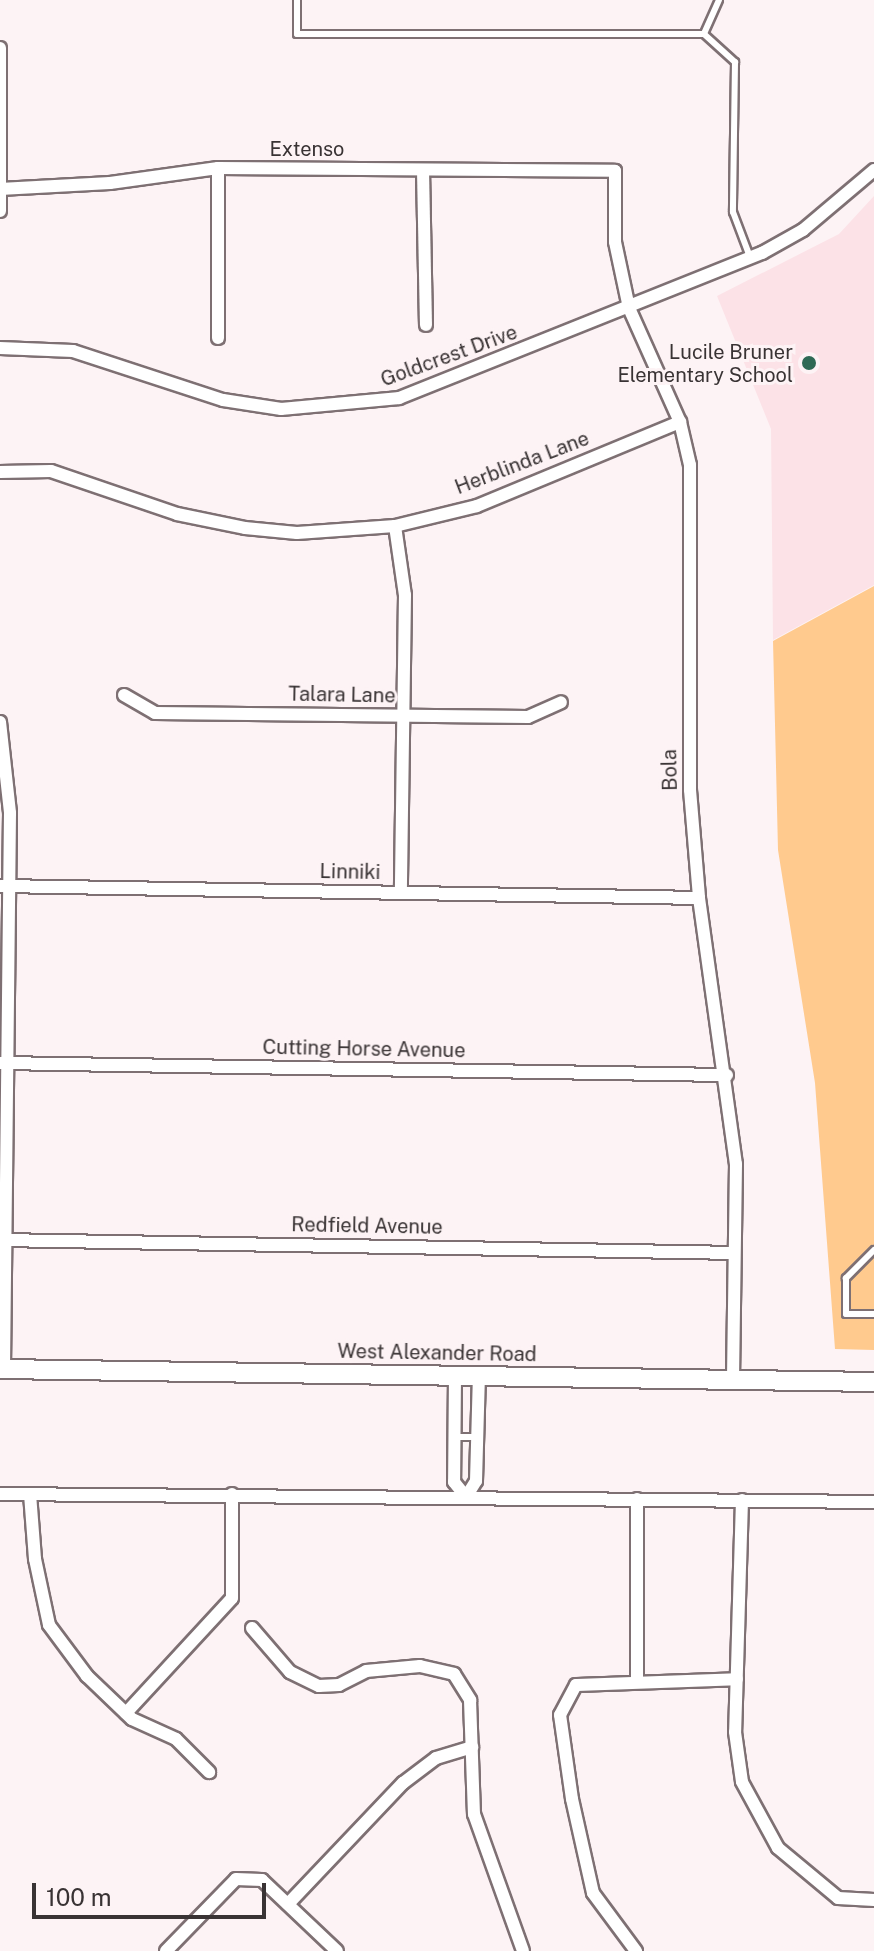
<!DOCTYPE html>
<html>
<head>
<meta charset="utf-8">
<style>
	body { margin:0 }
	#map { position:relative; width:874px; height:1951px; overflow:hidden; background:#fdf3f5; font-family:"Public Sans",sans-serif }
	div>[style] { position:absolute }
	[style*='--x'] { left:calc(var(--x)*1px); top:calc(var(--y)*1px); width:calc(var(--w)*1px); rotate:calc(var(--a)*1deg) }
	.built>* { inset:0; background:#fce2e7 }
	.green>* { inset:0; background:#ffca8e }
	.roads { filter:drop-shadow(2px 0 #7e7073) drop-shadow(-2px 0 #7e7073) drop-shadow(0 2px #7e7073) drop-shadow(0 -2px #7e7073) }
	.lane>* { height:6px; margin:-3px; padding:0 3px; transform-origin:3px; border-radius:3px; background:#fff }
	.street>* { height:12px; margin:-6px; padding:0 6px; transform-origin:6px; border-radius:6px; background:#fff }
	.secondary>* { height:18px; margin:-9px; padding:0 9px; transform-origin:9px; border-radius:9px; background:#fff }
	.dots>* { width:22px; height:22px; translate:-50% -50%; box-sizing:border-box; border:4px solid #fdf3f5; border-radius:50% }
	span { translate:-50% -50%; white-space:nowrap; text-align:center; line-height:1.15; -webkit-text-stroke:6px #fdf3f5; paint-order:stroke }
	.street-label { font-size:20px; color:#393334 }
	.poi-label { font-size:20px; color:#393334 }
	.right { translate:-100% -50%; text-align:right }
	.scale { position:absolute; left:32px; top:1883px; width:234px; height:36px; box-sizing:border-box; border:4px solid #393334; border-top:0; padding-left:10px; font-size:24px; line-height:28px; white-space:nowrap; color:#393334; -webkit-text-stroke:6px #fdf3f5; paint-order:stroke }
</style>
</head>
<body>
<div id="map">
	<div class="built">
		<i style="clip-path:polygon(874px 196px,874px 585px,773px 640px,771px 429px,717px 296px,839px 234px)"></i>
	</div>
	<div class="green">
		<i style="clip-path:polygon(874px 586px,874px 1350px,835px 1349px,815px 1083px,778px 850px,773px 641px)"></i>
	</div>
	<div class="roads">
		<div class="lane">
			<i style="--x:297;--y:0;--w:34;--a:90"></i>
			<i style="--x:297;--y:34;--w:407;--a:0"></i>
			<i style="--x:719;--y:0;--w:37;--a:114"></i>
			<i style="--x:704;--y:34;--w:42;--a:42.1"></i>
			<i style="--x:735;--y:62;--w:150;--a:90.8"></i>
			<i style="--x:733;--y:212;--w:48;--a:69.3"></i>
			<i style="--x:874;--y:1250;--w:40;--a:135"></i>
			<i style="--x:846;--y:1278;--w:36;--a:90"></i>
			<i style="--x:846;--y:1314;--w:28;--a:0"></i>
			<i style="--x:454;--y:1437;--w:23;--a:0"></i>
		</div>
		<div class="street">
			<i style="--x:0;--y:48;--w:163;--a:90"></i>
			<i style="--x:423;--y:170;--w:155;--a:88.9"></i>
			<i style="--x:0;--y:189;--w:110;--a:-3.1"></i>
			<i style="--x:110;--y:183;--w:109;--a:-7.9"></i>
			<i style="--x:218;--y:168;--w:397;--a:0.4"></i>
			<i style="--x:615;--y:171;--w:71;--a:90"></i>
			<i style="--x:615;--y:242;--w:67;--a:78"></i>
			<i style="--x:629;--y:308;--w:125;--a:65.9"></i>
			<i style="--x:680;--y:422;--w:44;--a:76.9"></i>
			<i style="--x:690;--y:465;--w:325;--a:90"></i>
			<i style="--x:690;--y:790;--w:108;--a:85.2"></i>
			<i style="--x:699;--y:898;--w:269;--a:82.1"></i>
			<i style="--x:736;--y:1164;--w:215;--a:90.8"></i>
			<i style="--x:218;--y:338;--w:170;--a:-90"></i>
			<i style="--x:0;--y:348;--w:73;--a:2.4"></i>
			<i style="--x:73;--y:351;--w:158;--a:18.1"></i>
			<i style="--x:223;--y:400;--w:59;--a:8.8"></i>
			<i style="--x:281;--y:409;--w:119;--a:-5.3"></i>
			<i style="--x:399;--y:398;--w:391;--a:-21.8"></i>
			<i style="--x:762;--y:253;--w:47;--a:-29.3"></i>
			<i style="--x:803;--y:230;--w:93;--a:-40.2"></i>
			<i style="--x:0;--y:472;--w:51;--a:-1.1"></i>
			<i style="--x:51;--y:471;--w:133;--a:18.8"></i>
			<i style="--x:177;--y:514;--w:69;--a:11.6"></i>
			<i style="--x:245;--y:528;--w:52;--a:5.5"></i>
			<i style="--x:297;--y:533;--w:98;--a:-4.1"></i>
			<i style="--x:395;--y:526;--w:84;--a:-13.7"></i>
			<i style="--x:477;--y:506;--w:220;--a:-22.5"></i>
			<i style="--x:395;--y:526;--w:70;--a:81.8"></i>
			<i style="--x:405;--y:595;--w:298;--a:90.8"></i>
			<i style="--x:124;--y:695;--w:36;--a:30"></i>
			<i style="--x:155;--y:713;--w:373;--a:0.6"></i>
			<i style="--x:528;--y:717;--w:36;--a:-24"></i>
			<i style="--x:0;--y:722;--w:92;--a:83.7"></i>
			<i style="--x:10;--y:813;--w:556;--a:90.62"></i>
			<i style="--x:0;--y:886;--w:699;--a:0.98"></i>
			<i style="--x:0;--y:1063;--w:727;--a:0.95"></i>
			<i style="--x:0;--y:1240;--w:734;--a:1.01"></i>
			<i style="--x:455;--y:1376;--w:106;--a:90.5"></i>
			<i style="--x:454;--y:1482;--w:19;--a:51"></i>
			<i style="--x:466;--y:1497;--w:19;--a:-58"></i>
			<i style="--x:476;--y:1481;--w:105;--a:-88.4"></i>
			<i style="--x:0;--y:1494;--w:874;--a:0.52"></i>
			<i style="--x:30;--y:1494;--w:65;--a:85.6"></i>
			<i style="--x:35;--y:1559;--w:67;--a:78"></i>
			<i style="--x:49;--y:1625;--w:64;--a:53.3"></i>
			<i style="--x:87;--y:1676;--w:62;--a:43.7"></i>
			<i style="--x:132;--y:1719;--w:48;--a:24.4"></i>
			<i style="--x:176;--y:1739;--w:47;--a:45"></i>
			<i style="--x:637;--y:1499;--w:180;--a:90"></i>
			<i style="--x:742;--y:1500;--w:232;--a:91.7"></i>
			<i style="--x:735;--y:1732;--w:50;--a:82"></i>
			<i style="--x:742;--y:1782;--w:75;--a:61.4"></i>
			<i style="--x:778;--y:1848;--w:78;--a:39.8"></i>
			<i style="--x:838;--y:1898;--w:36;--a:3"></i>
			<i style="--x:252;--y:1628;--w:58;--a:49.2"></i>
			<i style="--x:290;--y:1672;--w:32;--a:26"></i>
			<i style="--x:319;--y:1686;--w:20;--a:-3"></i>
			<i style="--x:339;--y:1685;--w:30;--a:-27"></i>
			<i style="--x:366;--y:1671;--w:54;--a:-5.3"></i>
			<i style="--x:420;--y:1666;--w:35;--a:13"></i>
			<i style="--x:454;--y:1674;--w:31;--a:58"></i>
			<i style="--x:470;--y:1700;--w:114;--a:88"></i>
			<i style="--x:474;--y:1814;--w:145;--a:70.3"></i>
			<i style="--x:126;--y:1713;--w:156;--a:-47.3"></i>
			<i style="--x:232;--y:1598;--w:104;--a:-90"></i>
			<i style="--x:288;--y:1904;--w:167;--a:-46.5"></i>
			<i style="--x:403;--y:1783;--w:41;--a:-37.1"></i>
			<i style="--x:436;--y:1758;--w:38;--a:-17"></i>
			<i style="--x:166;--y:1951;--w:100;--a:-45.8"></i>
			<i style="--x:236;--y:1879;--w:26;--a:2"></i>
			<i style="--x:262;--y:1880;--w:103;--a:43.4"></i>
			<i style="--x:636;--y:1951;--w:72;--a:-126.6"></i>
			<i style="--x:593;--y:1893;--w:96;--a:-102.6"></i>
			<i style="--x:572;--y:1799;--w:85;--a:-98.1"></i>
			<i style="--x:560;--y:1715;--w:34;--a:-62"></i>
			<i style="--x:576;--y:1685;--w:161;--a:-2.1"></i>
		</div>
		<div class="secondary">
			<i style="--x:0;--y:1369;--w:874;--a:0.85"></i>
		</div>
	</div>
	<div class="dots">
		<i style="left:809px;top:363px;background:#2e6a55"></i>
	</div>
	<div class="street-label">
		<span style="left:307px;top:149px">Extenso</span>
		<span style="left:449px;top:356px;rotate:-20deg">Goldcrest Drive</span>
		<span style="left:522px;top:463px;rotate:-21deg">Herblinda Lane</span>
		<span style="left:342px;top:695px;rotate:1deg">Talara Lane</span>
		<span style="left:670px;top:770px;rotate:-91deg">Bola</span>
		<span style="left:350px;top:872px;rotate:1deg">Linniki</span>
		<span style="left:364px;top:1049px;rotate:1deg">Cutting Horse Avenue</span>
		<span style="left:367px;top:1226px;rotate:1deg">Redfield Avenue</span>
		<span style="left:437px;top:1353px;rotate:1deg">West Alexander Road</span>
	</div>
	<div class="poi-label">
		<span class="right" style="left:793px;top:364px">Lucile Bruner<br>Elementary School</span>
	</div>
	<div class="scale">100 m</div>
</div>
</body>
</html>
